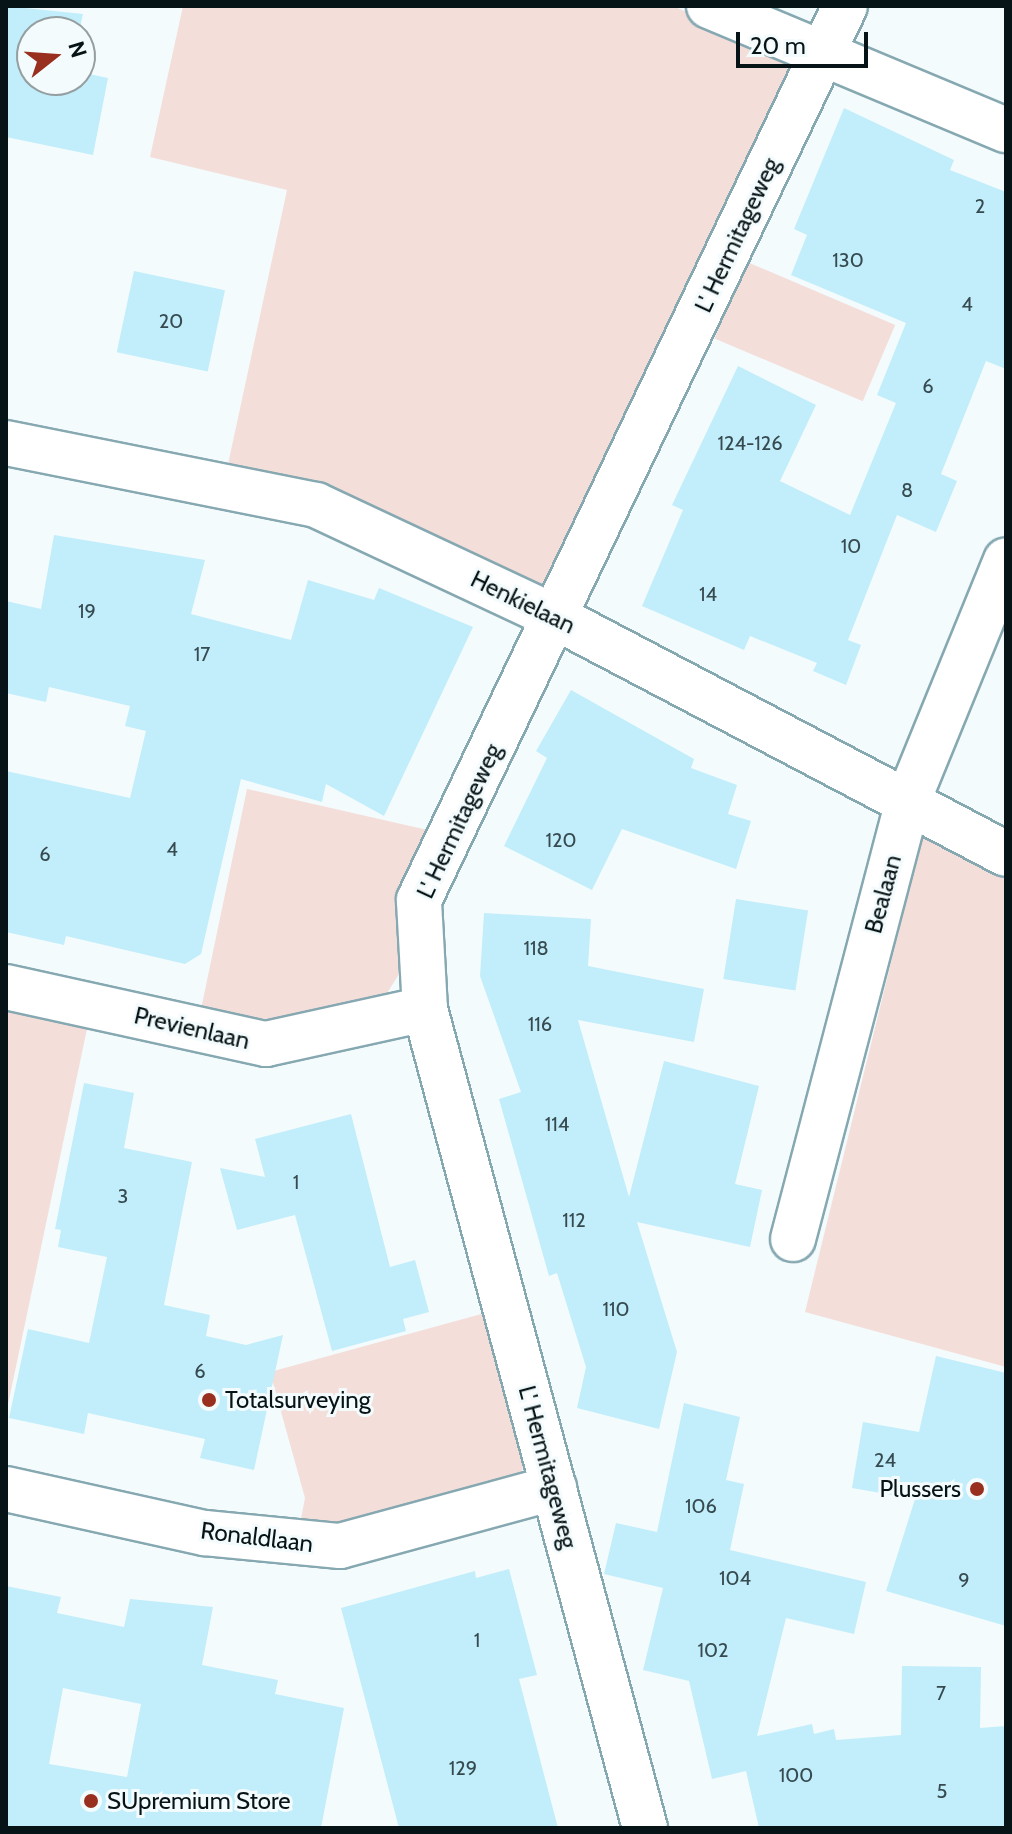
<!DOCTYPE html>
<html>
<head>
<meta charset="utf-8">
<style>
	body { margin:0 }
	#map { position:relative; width:1012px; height:1834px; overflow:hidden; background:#f4fbfd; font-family:Cabin,sans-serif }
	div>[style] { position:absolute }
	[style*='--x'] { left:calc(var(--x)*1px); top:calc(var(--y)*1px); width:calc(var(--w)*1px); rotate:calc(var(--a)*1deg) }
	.green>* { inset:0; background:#f3deda; transform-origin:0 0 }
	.building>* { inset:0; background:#c1eefa; transform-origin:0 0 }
	.roads { filter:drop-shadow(2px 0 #86a8b1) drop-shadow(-2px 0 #86a8b1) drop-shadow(0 2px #86a8b1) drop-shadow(0 -2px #86a8b1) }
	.street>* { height:44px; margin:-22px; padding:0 22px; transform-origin:22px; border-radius:22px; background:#fff }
	.dots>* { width:22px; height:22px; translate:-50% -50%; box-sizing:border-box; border:4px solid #f4fbfd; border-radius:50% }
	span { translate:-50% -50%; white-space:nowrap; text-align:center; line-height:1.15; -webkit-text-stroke:6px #f4fbfd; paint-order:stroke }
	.number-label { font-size:20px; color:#364a50 }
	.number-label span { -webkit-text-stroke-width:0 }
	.street-label { font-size:24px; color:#071417 }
	.poi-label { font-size:24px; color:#071417 }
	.left { translate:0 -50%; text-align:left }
	.right { translate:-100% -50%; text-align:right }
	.frame { position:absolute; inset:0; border:8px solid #071417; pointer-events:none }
	.north { position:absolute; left:16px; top:16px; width:80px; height:80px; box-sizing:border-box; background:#f4fbfd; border:2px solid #959fa1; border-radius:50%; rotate:73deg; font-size:22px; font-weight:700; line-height:32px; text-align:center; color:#071417 }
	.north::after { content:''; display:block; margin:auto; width:28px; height:36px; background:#992f1e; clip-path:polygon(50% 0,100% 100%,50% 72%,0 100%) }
	.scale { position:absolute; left:736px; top:32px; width:132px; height:36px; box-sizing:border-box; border:4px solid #071417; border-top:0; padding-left:10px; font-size:24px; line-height:28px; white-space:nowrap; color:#071417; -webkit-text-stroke:6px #f4fbfd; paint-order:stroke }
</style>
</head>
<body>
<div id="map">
	<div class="green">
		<i style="clip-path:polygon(183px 6px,673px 6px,783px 54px,791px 81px,552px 582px,537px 586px,227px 469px,287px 190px,150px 157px)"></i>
		<i style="left:747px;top:262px;width:161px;height:83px;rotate:23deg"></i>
		<i style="clip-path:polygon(247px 789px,432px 831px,406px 963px,384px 998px,297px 1021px,200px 1014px)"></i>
		<i style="clip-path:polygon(922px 837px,1006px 880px,1006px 1367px,805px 1312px)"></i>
		<i style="clip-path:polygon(6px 1005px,88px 1024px,6px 1414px)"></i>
		<i style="clip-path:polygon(485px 1313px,526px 1455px,520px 1478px,372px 1521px,299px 1529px,305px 1498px,270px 1372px)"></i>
	</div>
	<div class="building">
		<i style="clip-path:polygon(6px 6px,83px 14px,79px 32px,32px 32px,32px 80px,80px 80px,80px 72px,108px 78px,93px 155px,6px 137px)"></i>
		<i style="clip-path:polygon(844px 108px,954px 160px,950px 170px,1006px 192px,1006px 369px,986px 361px,941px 474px,957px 481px,936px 532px,897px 515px,848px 640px,861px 645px,846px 685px,813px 671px,817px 663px,750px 636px,744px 650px,642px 606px,683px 510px,672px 505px,738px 366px,816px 405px,780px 481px,850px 515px,896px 403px,877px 395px,906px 323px,791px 275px,807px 235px,794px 229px)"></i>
		<i style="left:134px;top:271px;width:93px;height:83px;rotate:12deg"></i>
		<i style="clip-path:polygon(54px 535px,205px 560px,191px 614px,291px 640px,308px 580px,374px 600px,379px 588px,473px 627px,384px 816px,326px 784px,322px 802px,241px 779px,201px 954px,185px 964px,66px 936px,64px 945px,6px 932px,6px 771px,130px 798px,146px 731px,125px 726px,130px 706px,49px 687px,46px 702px,6px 693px,6px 601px,41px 609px)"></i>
		<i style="clip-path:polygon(571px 690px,694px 759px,691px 768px,737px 785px,728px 814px,751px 821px,736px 869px,622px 829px,592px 890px,504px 846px,547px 758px,536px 751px)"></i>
		<i style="left:736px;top:899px;width:73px;height:81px;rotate:9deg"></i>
		<i style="clip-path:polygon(484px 913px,591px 919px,588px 966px,704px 989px,694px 1042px,578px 1020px,629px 1197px,664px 1061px,759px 1086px,735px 1184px,762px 1190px,750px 1247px,637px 1222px,677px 1352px,659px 1429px,577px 1408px,586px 1367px,557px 1273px,549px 1276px,499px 1099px,521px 1092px,480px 976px)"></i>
		<i style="clip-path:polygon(84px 1083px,134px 1093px,124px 1148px,192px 1162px,164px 1305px,210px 1315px,206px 1336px,246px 1345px,283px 1335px,254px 1470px,200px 1458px,205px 1439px,88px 1413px,84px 1434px,9px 1418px,28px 1329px,89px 1343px,107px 1257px,58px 1247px,61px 1230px,55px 1229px)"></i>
		<i style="clip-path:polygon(351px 1114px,390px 1267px,415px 1260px,429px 1312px,403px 1319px,406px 1331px,332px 1351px,295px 1215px,237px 1230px,220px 1168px,265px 1177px,255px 1139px)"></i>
		<i style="clip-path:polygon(936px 1356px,1006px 1373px,1006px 1626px,886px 1591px,915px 1499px,852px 1488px,863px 1422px,919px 1432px)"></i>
		<i style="clip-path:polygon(684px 1403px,740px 1417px,726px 1480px,744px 1484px,730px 1550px,866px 1582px,854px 1634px,786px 1618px,757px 1736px,812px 1724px,814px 1734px,834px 1729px,836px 1740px,901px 1735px,902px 1666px,981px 1667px,980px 1728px,1006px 1726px,1006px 1828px,759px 1828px,746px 1771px,712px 1779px,689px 1681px,643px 1670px,663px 1588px,604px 1574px,616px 1523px,657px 1532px)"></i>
		<i style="clip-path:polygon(509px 1569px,537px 1675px,519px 1679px,558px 1828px,399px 1828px,341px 1608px,475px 1571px,476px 1578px)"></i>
		<i style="clip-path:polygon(evenodd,6px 1586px,61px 1597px,57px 1613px,124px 1627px,130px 1599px,213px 1607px,202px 1665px,278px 1680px,275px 1694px,344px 1708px,321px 1828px,6px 1828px,6px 1586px,63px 1688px,141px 1704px,127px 1777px,49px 1764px,63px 1688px)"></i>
	</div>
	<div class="roads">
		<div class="street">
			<i style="--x:709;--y:6;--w:322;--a:22.7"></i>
			<i style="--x:6;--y:443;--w:316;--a:11.3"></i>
			<i style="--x:316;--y:505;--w:264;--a:25.1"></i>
			<i style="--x:555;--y:617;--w:509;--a:27.72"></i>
			<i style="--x:6;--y:987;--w:266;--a:12.4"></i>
			<i style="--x:266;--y:1044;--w:163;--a:-12.4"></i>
			<i style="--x:793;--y:1239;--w:451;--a:-75.3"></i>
			<i style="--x:907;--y:803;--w:262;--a:-67.8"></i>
			<i style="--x:6;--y:1489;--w:204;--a:12.5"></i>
			<i style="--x:205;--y:1533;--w:136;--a:5.5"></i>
			<i style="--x:340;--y:1546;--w:222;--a:-15.2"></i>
			<i style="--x:645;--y:1828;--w:848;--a:-105.04"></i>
			<i style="--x:425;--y:1009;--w:109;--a:-93.2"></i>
			<i style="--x:419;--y:900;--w:990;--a:-64.52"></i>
		</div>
	</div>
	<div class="dots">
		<i style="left:209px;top:1400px;background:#992f1e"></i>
		<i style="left:977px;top:1489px;background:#992f1e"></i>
		<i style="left:91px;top:1801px;background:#992f1e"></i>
	</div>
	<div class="number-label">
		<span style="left:980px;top:206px">2</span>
		<span style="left:848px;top:260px">130</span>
		<span style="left:967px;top:304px">4</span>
		<span style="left:171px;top:321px">20</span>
		<span style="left:928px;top:386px">6</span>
		<span style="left:750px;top:443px">124-126</span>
		<span style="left:907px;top:490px">8</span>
		<span style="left:851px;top:546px">10</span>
		<span style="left:708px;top:594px">14</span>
		<span style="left:87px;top:611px">19</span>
		<span style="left:202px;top:654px">17</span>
		<span style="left:561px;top:840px">120</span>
		<span style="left:172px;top:849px">4</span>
		<span style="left:45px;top:854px">6</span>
		<span style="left:536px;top:948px">118</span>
		<span style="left:540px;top:1024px">116</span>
		<span style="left:557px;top:1124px">114</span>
		<span style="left:296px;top:1182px">1</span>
		<span style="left:123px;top:1196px">3</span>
		<span style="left:574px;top:1220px">112</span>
		<span style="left:616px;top:1309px">110</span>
		<span style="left:200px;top:1371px">6</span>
		<span style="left:885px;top:1460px">24</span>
		<span style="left:701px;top:1506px">106</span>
		<span style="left:735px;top:1578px">104</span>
		<span style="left:964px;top:1580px">9</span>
		<span style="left:477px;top:1640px">1</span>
		<span style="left:713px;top:1650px">102</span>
		<span style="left:941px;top:1693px">7</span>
		<span style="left:463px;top:1768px">129</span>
		<span style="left:796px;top:1775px">100</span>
		<span style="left:942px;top:1791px">5</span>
	</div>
	<div class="street-label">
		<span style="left:737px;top:235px;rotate:-65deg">L' Hermitageweg</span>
		<span style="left:523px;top:602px;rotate:26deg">Henkielaan</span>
		<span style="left:459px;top:821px;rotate:-65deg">L' Hermitageweg</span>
		<span style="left:883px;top:894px;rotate:-75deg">Bealaan</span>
		<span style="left:192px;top:1028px;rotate:13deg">Previenlaan</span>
		<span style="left:548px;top:1467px;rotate:75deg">L' Hermitageweg</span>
		<span style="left:257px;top:1537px;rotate:7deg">Ronaldlaan</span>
	</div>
	<div class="poi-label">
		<span class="left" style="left:225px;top:1400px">Totalsurveying</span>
		<span class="right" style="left:961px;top:1489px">Plussers</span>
		<span class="left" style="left:107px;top:1801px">SUpremium Store</span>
	</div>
	<div class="frame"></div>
	<div class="north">N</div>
	<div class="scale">20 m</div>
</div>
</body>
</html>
